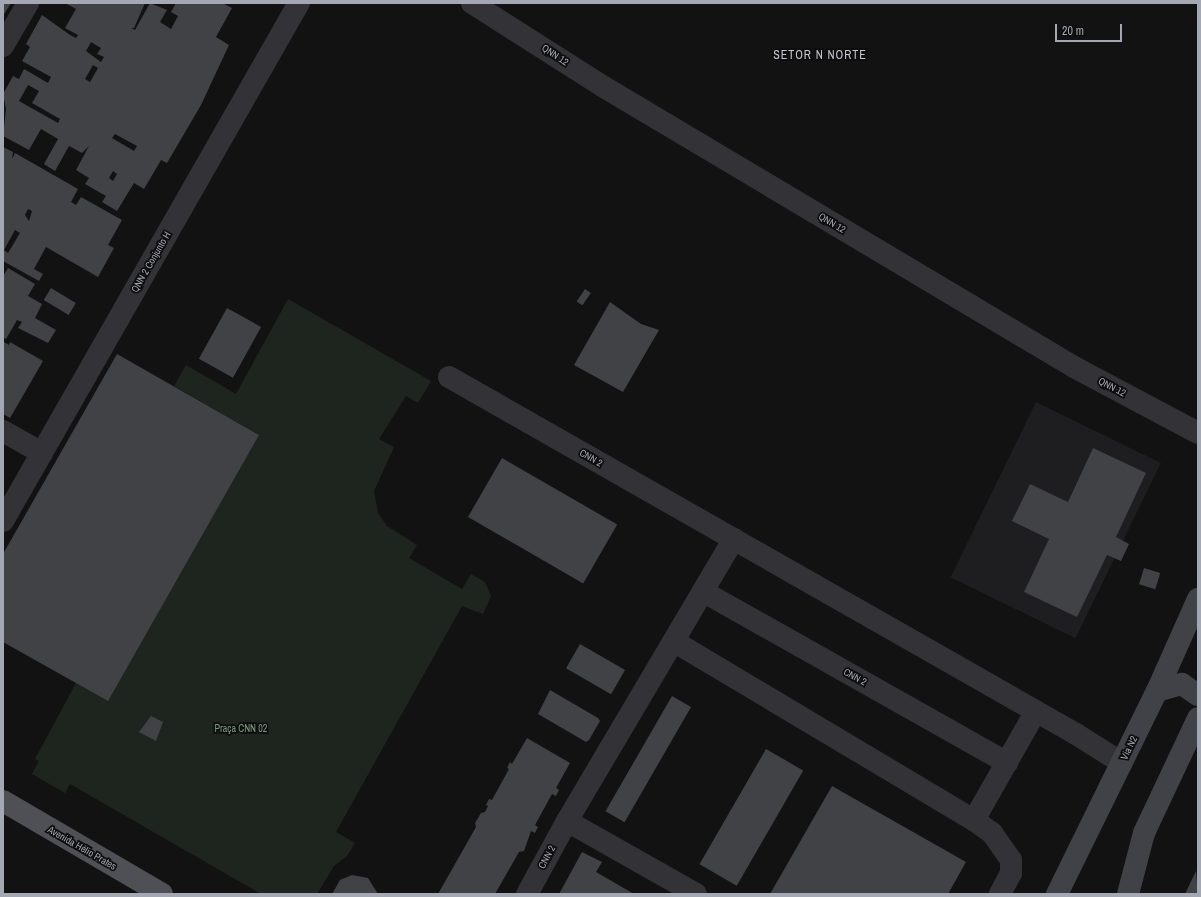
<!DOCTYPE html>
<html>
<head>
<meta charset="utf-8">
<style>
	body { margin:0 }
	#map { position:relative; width:1201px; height:897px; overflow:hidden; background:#121213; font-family:"Archivo Narrow",sans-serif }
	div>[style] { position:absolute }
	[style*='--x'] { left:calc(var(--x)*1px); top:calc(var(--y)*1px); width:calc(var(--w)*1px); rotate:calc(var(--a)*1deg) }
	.built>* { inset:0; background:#1e1e20; transform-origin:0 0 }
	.green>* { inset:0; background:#1e251f }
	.building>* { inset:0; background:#414246; transform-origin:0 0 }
	.minor>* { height:22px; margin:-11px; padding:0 11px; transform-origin:11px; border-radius:11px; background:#333337 }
	.tertiary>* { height:22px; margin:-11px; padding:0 11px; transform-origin:11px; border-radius:11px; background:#333337 }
	.secondary>* { height:22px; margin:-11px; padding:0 11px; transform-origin:11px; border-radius:11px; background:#414247 }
	.primary>* { height:22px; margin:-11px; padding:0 11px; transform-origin:11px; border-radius:11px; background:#4f5056 }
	span { translate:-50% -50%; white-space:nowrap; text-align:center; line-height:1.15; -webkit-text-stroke:3.5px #0d0d0e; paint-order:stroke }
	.street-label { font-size:10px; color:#a4a8b2 }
	.park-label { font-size:10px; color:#7d9c80 }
	.quarter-label { font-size:12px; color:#c5c7cf; letter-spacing:1px }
	.frame { position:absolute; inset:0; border:4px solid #a4a8b2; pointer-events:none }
	.scale { position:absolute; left:1055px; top:24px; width:67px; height:18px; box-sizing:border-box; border:2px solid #a4a8b2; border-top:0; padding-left:5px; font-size:12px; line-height:14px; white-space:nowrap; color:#a4a8b2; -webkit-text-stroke:3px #0d0d0e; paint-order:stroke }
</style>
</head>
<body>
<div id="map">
	<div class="built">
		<i style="left:1036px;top:402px;width:139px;height:195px;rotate:26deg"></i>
	</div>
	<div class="green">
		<i style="clip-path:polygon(288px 299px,431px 381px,418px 403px,406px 396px,379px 439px,394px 447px,374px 491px,378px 513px,387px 526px,417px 545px,409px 558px,462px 589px,471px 574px,485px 582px,491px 596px,483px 614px,462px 606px,336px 832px,355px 843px,347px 856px,334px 866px,317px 894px,261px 894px,70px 784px,65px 793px,32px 774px,39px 761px,35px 759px,76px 683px,105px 699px,256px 433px,174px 386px,186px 365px,236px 394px)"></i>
	</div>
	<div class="building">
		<i style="clip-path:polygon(3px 3px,11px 3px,3px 16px)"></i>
		<i style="clip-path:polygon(evenodd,65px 3px,145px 3px,134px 28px,131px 28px,135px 30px,150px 3px,167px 10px,160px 22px,171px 29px,178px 16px,171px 12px,176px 3px,222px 3px,232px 8px,216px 37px,229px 45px,201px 105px,167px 163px,161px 160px,144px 189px,134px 183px,117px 211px,102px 202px,106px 196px,85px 184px,89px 178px,76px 170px,89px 146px,82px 153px,69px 146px,55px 171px,44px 164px,58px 139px,41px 129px,29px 150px,3px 136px,6px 109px,3px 94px,13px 76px,19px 79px,24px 69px,48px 83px,51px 77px,22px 61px,30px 47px,26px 44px,42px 15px,70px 35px,76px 38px,78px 35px,65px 28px,76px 9px,65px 3px,91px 42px,101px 48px,97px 54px,104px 57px,101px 62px,86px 51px,91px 42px,65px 3px,93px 65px,98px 68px,90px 82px,85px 79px,93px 65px,65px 3px,28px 85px,39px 91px,32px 103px,60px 119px,58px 123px,19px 101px,28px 85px,65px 3px,115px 134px,137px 146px,134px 151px,112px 138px,115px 134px,65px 3px,113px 171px,117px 174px,113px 181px,109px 178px,113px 171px)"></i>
		<i style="clip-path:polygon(evenodd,3px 147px,13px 152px,12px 159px,15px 153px,78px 189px,71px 202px,76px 205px,81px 197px,122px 220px,108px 245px,114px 248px,98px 277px,46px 247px,34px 269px,43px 274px,39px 281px,3px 261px,3px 147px,28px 209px,32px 211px,29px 221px,25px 215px,28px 209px,3px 147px,15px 230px,20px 233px,8px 253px,4px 250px,15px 230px)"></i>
		<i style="clip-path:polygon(8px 268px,35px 284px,28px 296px,42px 304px,35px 318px,56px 330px,48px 343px,18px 328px,22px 322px,17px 320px,6px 339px,3px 338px,3px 276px)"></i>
		<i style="left:51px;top:288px;width:29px;height:14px;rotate:31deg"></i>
		<i style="left:585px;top:289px;width:7px;height:15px;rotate:34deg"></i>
		<i style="clip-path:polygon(610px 302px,641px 324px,659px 330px,623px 392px,574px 365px)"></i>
		<i style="left:227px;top:308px;width:39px;height:58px;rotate:29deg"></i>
		<i style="clip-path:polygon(4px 342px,9px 345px,10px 342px,43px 361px,10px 418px,3px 414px)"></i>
		<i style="clip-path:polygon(117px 354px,259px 435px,108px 701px,3px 642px,3px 554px)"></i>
		<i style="clip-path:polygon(1093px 448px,1146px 473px,1116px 537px,1129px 544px,1121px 561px,1107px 555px,1077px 617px,1024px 592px,1049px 539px,1012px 521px,1030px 484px,1068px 502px)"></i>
		<i style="left:502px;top:458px;width:133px;height:68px;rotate:30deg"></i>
		<i style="left:1144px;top:568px;width:17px;height:17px;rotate:17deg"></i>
		<i style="left:580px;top:644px;width:52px;height:28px;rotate:30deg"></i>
		<i style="clip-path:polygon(550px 690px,598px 718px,600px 721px,589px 740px,586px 742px,538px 714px)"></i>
		<i style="left:672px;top:696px;width:22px;height:133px;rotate:30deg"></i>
		<i style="clip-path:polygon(151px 716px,163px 722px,156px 741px,139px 732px)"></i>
		<i style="clip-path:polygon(527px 738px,570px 763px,556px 788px,559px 790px,556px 796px,552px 794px,535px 825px,538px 827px,535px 833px,531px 831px,524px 851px,519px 852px,495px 894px,438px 894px,476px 827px,475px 823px,481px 813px,485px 812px,488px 806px,486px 805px,489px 799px,492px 800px,509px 769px,507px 768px,510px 762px,512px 764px)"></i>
		<i style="left:766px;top:749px;width:43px;height:133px;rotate:30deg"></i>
		<i style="clip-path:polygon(832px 786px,966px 862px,948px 894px,770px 894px)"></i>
		<i style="clip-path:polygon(582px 852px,602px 862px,596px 872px,634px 894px,559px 894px)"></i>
		<i style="clip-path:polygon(1196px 871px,1198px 894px,1185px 894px)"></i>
		<i style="clip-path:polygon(352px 875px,368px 878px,378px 894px,332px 894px,340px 880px)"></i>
	</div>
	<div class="minor">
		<i style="--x:3;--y:46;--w:50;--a:-59.8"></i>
		<i style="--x:449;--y:377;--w:722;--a:29.66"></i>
		<i style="--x:1076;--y:734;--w:54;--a:32.2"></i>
		<i style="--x:3;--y:431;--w:45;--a:29.4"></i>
		<i style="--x:704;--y:592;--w:348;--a:29.4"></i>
		<i style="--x:675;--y:642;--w:348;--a:30.8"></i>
		<i style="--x:974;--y:820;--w:125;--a:-60.4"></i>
		<i style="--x:974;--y:820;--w:22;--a:36"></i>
		<i style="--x:992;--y:833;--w:33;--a:55"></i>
		<i style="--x:1011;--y:860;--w:13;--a:90"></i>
		<i style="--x:1011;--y:873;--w:24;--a:118"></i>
		<i style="--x:567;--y:821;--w:148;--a:29.5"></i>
		<i style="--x:527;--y:894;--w:83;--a:-61.3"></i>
		<i style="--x:567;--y:821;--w:328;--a:-59.4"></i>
	</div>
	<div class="tertiary">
		<i style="--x:472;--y:3;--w:156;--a:32.5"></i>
		<i style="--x:604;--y:87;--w:547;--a:30.78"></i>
		<i style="--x:1074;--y:367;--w:140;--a:28"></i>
		<i style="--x:3;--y:521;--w:597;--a:-60.26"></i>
	</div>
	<div class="secondary">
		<i style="--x:1157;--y:691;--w:26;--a:-16"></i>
		<i style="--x:1182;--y:684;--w:19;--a:35"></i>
		<i style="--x:1057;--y:894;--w:226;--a:-63.8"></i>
		<i style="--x:1157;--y:691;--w:101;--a:-66"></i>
		<i style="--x:1128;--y:894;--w:63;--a:-75.3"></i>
		<i style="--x:1144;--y:833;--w:127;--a:-64.8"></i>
	</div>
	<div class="primary">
		<i style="--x:3;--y:801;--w:184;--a:30.3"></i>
	</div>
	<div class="street-label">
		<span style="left:555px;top:55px;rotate:34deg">QNN 12</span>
		<span style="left:832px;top:223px;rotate:31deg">QNN 12</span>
		<span style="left:151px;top:262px;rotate:-60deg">QNN 2 Conjunto H</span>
		<span style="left:1112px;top:387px;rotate:28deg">QNN 12</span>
		<span style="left:591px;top:458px;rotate:30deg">CNN 2</span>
		<span style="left:855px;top:677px;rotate:29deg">CNN 2</span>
		<span style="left:1129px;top:748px;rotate:-64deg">Via N2</span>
		<span style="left:82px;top:848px;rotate:30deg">Avenida Hélio Prates</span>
		<span style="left:547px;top:857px;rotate:-62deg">CNN 2</span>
	</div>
	<div class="park-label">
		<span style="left:241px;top:729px">Praça CNN 02</span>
	</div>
	<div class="quarter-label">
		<span style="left:820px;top:56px">SETOR N NORTE</span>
	</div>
	<div class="frame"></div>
	<div class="scale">20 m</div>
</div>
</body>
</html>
